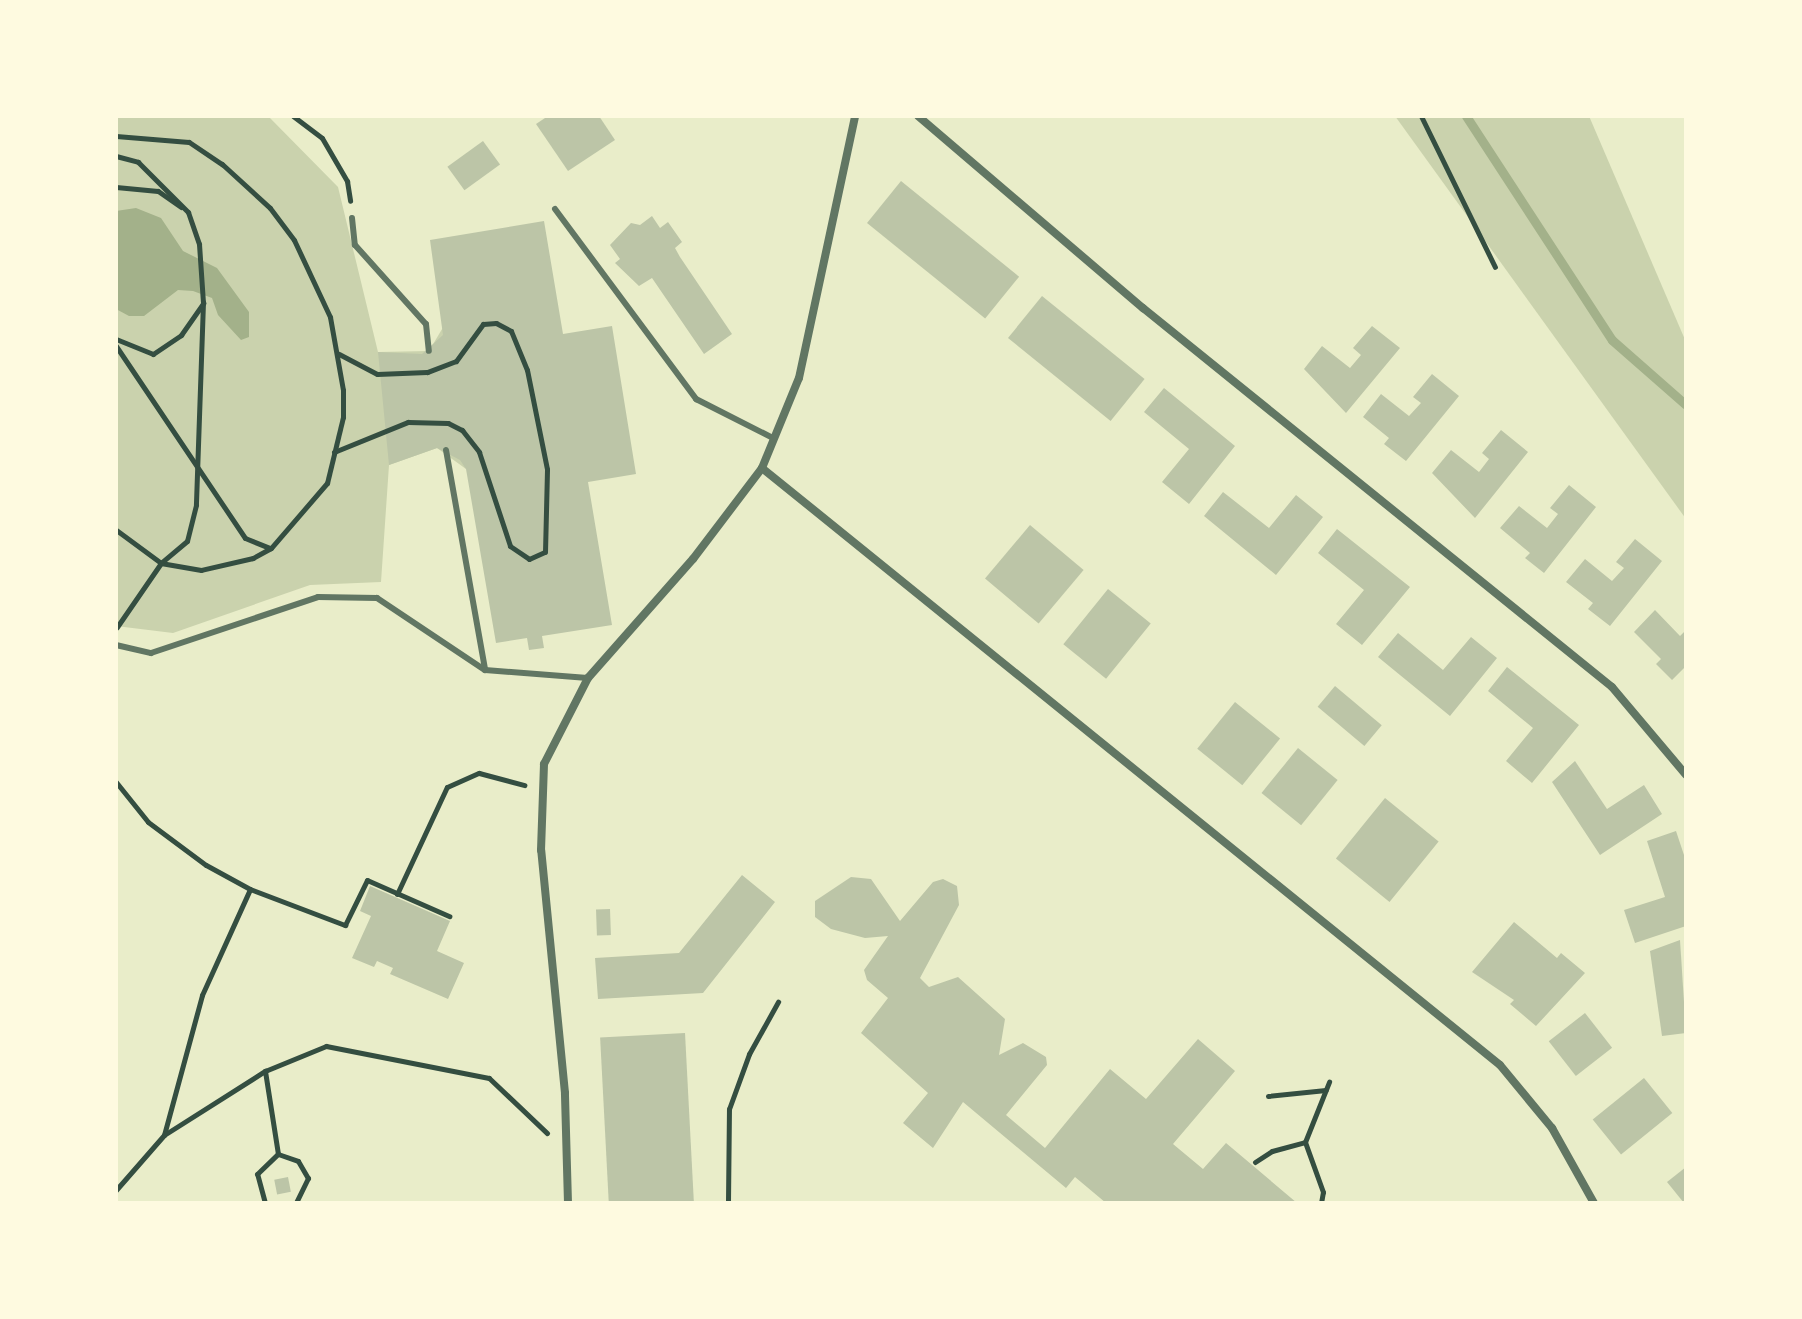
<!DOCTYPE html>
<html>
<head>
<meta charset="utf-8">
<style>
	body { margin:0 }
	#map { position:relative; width:1802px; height:1319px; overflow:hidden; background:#e9edc9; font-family:"Open Sans",sans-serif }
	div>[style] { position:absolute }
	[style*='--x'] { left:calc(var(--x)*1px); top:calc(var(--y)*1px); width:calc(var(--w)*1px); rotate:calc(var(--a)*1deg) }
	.green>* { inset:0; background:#cad2ad }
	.water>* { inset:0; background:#a3b18a }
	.stream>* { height:9px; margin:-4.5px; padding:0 4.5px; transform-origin:4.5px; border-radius:4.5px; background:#a3b18a }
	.building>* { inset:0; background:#bcc5a7; transform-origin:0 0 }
	.path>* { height:5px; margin:-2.5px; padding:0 2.5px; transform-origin:2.5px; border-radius:2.5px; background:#344e41 }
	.service>* { height:6px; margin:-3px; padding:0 3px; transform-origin:3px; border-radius:3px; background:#617663 }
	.minor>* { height:8px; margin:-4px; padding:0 4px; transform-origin:4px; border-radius:4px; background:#617663 }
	span { translate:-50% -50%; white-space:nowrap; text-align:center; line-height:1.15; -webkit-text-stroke:7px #fefae0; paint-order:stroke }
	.frame { position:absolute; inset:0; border:118px solid #fefae0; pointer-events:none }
</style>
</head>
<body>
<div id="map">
	<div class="green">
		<i style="clip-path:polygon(116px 116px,270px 118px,338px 187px,378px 352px,429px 351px,448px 319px,466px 469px,437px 448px,389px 465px,381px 582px,310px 585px,173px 633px,116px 626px)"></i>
		<i style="clip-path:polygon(1395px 116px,1589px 116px,1686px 342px,1686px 519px)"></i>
	</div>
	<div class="water">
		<i style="clip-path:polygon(136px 208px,161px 218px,183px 251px,217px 268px,249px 312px,249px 337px,241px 340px,218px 315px,212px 298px,193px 291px,178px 290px,144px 316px,129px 316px,116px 309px,116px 211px)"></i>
	</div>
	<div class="stream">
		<i style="--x:1466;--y:116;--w:267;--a:56.9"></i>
		<i style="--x:1612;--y:340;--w:98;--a:41.3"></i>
	</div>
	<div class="building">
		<i style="clip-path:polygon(548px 116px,599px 116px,615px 140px,568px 171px,536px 124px)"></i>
		<i style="left:483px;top:141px;width:29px;height:44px;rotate:54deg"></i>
		<i style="left:901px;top:181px;width:152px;height:54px;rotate:39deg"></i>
		<i style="clip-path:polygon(652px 216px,660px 228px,668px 222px,682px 242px,675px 248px,680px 257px,732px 334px,704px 354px,652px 278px,639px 286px,615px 263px,620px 259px,610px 245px,631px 223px,640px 225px)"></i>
		<i style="clip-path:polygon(544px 221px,563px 334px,612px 326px,636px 474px,588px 482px,612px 625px,542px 636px,544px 648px,529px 650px,527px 638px,496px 643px,466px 469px,460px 460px,437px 448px,389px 465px,378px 352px,422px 354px,443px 335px,430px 240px)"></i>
		<i style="left:1042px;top:296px;width:132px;height:54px;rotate:39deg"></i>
		<i style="clip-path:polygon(1372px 326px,1400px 348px,1346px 413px,1304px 369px,1322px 346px,1350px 368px,1361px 355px,1353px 348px)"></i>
		<i style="clip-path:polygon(1432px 374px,1459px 396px,1406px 461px,1384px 444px,1389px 438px,1363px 417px,1381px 394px,1409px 416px,1421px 403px,1413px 397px)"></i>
		<i style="clip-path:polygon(1164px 388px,1235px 446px,1189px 504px,1162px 482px,1189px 449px,1144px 412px)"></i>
		<i style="clip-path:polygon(1501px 430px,1528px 452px,1475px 518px,1432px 473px,1451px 450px,1479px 472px,1489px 459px,1482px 453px)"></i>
		<i style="clip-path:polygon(1569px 485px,1596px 507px,1544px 573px,1525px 558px,1530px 553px,1500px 528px,1519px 506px,1547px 528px,1558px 514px,1550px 508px)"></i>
		<i style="clip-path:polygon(1223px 492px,1269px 528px,1296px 495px,1323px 517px,1276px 575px,1204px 516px)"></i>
		<i style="left:1030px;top:525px;width:70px;height:70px;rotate:40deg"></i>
		<i style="clip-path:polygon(1337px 529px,1410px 587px,1362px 645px,1336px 624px,1364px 590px,1318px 553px)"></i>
		<i style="clip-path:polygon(1635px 539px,1662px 561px,1610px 626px,1588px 609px,1593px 603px,1566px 582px,1585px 559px,1612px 581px,1624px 568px,1616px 562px)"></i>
		<i style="left:1108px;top:589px;width:55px;height:71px;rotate:39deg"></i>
		<i style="clip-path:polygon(1655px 610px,1680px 636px,1686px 630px,1686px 666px,1672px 680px,1656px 664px,1661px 659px,1634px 632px)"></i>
		<i style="clip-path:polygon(1398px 633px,1443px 670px,1471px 637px,1497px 658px,1450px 716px,1378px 657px)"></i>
		<i style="clip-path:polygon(1507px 667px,1579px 725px,1532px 783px,1506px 761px,1533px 728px,1488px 691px)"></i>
		<i style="left:1335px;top:686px;width:61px;height:27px;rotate:40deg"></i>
		<i style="left:1235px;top:702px;width:58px;height:60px;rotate:39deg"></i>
		<i style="left:1298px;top:748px;width:51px;height:58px;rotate:39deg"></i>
		<i style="clip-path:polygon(1575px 761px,1607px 809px,1644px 785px,1662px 814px,1600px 855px,1552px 782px)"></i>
		<i style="left:1385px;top:798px;width:69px;height:78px;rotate:39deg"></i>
		<i style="clip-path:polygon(1676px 831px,1686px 861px,1686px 926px,1635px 943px,1624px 910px,1665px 897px,1647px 841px)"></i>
		<i style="clip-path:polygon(742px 875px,775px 902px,703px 993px,598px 999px,595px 958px,679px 953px)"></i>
		<i style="clip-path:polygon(851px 877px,871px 879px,900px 921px,933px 882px,943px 879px,957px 886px,959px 905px,920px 978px,929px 987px,958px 977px,1005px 1019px,999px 1055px,1023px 1043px,1046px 1057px,1047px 1065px,1006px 1115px,1045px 1148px,1110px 1069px,1146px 1099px,1198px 1039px,1235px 1071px,1173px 1144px,1203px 1169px,1226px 1143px,1297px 1203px,1106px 1203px,1075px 1177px,1066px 1188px,963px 1102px,933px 1148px,903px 1123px,928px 1093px,861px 1033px,888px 998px,867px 980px,864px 970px,888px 936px,865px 938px,831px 929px,815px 917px,815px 901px)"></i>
		<i style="clip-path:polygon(370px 886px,450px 921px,437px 951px,464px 963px,448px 999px,390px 974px,393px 968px,377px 961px,374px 967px,352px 958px,371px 916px,360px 911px)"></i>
		<i style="left:610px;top:909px;width:26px;height:14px;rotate:88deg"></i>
		<i style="clip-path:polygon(1514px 922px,1557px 958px,1561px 953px,1585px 973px,1536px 1026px,1510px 1004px,1514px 1000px,1472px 972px)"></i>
		<i style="clip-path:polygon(1680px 940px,1686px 1033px,1662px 1036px,1650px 951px)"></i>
		<i style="left:1585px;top:1013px;width:44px;height:46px;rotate:52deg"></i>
		<i style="left:685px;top:1033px;width:170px;height:85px;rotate:87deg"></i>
		<i style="left:1644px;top:1078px;width:45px;height:66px;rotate:51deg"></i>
		<i style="clip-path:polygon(1686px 1167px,1686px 1203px,1684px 1203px,1667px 1182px)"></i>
		<i style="left:288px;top:1177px;width:15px;height:14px;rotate:79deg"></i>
	</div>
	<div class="path">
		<i style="--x:293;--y:116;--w:36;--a:37"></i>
		<i style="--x:322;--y:138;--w:50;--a:59.8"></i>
		<i style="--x:347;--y:181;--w:20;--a:81"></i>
		<i style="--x:1421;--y:116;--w:168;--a:63.9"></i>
		<i style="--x:116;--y:136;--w:73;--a:4.7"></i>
		<i style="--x:189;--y:142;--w:40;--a:34"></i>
		<i style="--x:222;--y:164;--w:65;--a:42.5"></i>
		<i style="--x:270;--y:208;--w:40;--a:53"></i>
		<i style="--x:294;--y:240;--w:85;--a:64.9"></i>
		<i style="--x:330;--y:317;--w:74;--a:79.9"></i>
		<i style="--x:343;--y:390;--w:27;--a:90"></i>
		<i style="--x:343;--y:417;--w:68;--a:103.6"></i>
		<i style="--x:327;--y:483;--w:86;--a:130.7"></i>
		<i style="--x:271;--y:548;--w:21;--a:151"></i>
		<i style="--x:253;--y:558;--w:53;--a:167"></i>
		<i style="--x:201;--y:570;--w:41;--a:-170.1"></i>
		<i style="--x:161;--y:563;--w:56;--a:-143.7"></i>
		<i style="--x:116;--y:156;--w:23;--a:15"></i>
		<i style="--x:138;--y:162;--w:71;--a:45"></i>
		<i style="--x:188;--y:212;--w:34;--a:71"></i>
		<i style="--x:199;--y:244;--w:58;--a:86.1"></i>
		<i style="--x:203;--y:302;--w:203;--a:92"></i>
		<i style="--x:196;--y:505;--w:37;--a:104"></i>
		<i style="--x:187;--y:541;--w:34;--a:140"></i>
		<i style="--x:161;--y:563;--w:78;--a:124.5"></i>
		<i style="--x:116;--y:187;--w:42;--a:5.4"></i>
		<i style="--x:158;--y:191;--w:28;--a:35"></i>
		<i style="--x:116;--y:339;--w:40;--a:22"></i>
		<i style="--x:153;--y:354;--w:34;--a:-34"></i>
		<i style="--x:181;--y:335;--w:39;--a:-55"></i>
		<i style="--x:116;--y:346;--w:231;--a:56.1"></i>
		<i style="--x:245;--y:538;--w:27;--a:22"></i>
		<i style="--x:334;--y:452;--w:80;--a:-22.1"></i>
		<i style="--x:408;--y:422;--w:40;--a:1.4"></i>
		<i style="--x:448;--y:423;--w:16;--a:27"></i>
		<i style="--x:462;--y:430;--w:28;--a:52"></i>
		<i style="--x:479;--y:452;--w:99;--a:71.7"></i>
		<i style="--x:510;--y:546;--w:23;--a:34"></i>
		<i style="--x:529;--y:559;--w:17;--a:-24"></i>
		<i style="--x:545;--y:552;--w:83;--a:-88.6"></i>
		<i style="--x:547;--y:469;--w:101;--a:-101.4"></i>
		<i style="--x:527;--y:370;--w:42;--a:-112.3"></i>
		<i style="--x:511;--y:331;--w:17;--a:-152"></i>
		<i style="--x:496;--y:323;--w:13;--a:176"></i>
		<i style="--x:483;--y:324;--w:46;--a:126.1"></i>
		<i style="--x:456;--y:361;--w:31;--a:159"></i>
		<i style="--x:427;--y:372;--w:50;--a:177.7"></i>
		<i style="--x:377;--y:374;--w:43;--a:-152.2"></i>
		<i style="--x:116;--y:782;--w:51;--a:51.3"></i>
		<i style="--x:148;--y:822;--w:72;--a:36.6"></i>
		<i style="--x:206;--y:865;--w:50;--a:28.6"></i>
		<i style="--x:250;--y:889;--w:102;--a:20.8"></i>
		<i style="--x:345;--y:925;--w:50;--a:-63.9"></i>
		<i style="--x:367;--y:880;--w:90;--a:23.7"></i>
		<i style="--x:397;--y:894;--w:118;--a:-65"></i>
		<i style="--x:447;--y:787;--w:35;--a:-24"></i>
		<i style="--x:479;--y:773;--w:47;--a:14.9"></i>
		<i style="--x:265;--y:1071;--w:84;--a:81.1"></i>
		<i style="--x:1268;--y:1096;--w:58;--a:-5.9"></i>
		<i style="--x:164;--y:1135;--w:120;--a:-32.4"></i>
		<i style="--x:265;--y:1071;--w:66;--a:-22.3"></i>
		<i style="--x:326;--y:1046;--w:166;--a:11.1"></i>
		<i style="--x:489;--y:1078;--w:80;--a:43.5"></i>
		<i style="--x:1255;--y:1162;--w:20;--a:-33"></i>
		<i style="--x:1272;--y:1151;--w:34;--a:-15"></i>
		<i style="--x:116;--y:1190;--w:73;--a:-48.9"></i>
		<i style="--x:164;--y:1135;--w:145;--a:-74.8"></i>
		<i style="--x:202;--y:995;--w:116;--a:-65.6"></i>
		<i style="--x:728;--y:1202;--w:93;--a:-89.4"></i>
		<i style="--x:729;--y:1109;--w:59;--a:-70"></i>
		<i style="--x:749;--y:1054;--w:60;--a:-60.9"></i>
		<i style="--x:265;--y:1203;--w:30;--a:-105"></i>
		<i style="--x:257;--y:1174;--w:29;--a:-44"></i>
		<i style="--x:278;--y:1154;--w:21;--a:19"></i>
		<i style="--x:298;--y:1161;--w:20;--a:60"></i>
		<i style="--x:308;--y:1178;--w:28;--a:116"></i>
		<i style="--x:727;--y:1203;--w:26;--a:0"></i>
		<i style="--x:1321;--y:1203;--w:11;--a:-80"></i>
		<i style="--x:1323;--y:1192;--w:53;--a:-109.8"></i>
		<i style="--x:1305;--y:1142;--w:65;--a:-68.2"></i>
	</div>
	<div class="service">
		<i style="--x:555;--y:209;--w:237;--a:53.4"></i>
		<i style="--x:696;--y:399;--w:86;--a:26.9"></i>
		<i style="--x:352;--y:218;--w:27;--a:84"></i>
		<i style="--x:355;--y:245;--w:106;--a:48.1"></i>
		<i style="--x:426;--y:324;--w:27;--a:84"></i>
		<i style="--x:446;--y:450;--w:223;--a:79.9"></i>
		<i style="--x:116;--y:645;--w:36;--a:13"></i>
		<i style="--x:151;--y:653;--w:176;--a:-18.5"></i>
		<i style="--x:318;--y:597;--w:59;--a:1"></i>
		<i style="--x:377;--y:598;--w:130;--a:33.7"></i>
		<i style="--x:485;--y:670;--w:103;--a:4.4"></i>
	</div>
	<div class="minor">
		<i style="--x:918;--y:116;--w:296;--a:40.5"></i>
		<i style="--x:1143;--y:308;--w:603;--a:38.94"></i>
		<i style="--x:1612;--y:687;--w:115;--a:49.9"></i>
		<i style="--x:762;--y:468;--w:949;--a:38.97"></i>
		<i style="--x:1500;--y:1065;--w:82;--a:50.5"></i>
		<i style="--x:1552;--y:1128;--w:86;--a:60.8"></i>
		<i style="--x:568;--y:1203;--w:110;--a:-91.6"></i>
		<i style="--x:565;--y:1093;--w:244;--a:-95.6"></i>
		<i style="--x:541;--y:850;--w:86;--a:-88"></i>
		<i style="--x:544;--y:764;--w:97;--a:-62.9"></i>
		<i style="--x:588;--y:678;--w:159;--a:-48.6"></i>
		<i style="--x:693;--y:559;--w:114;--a:-52.8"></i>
		<i style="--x:762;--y:468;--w:97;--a:-67.7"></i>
		<i style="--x:799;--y:378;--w:268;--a:-77.9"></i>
	</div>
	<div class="frame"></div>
</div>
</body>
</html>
